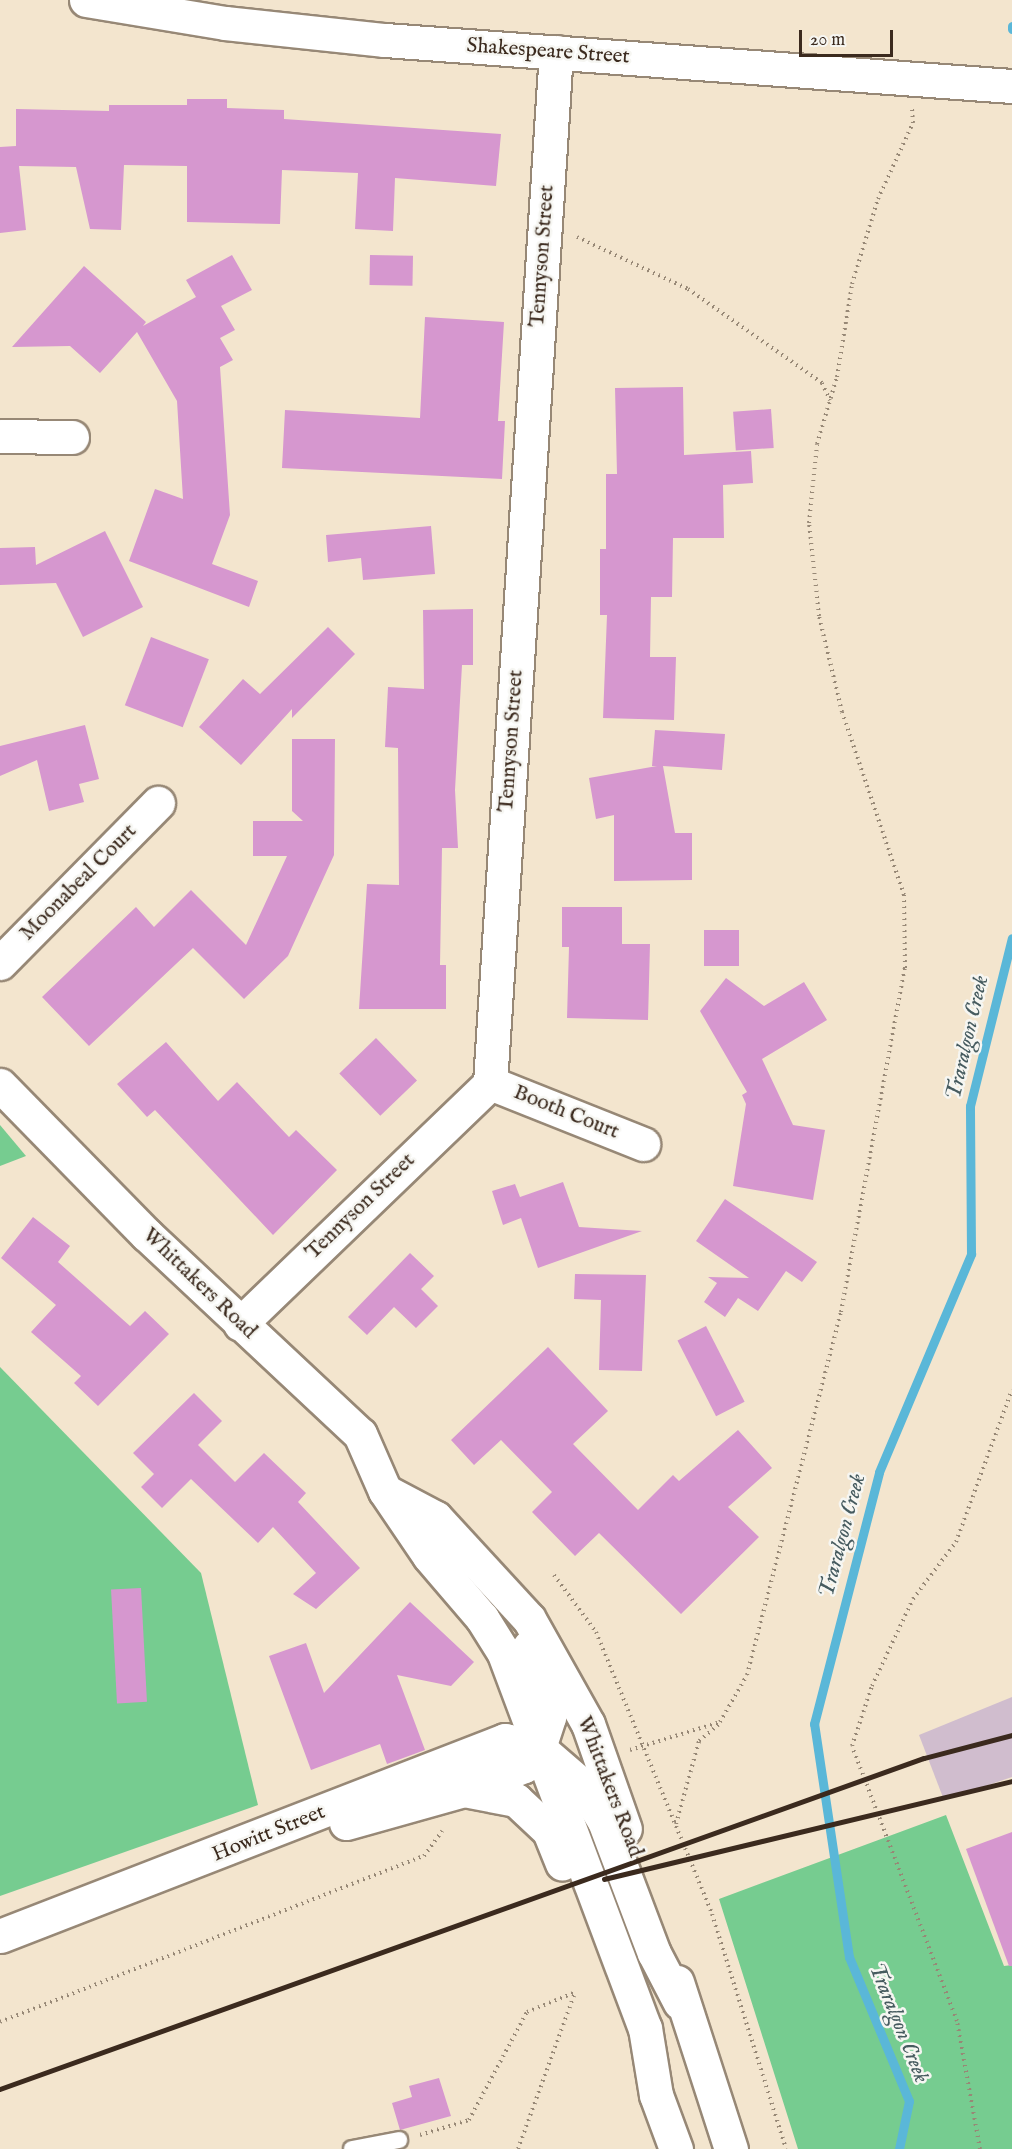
<!DOCTYPE html>
<html>
<head>
<meta charset="utf-8">
<style>
	body { margin:0 }
	#map { position:relative; width:1012px; height:2149px; overflow:hidden; background:#f3e5ce; font-family:"IM FELL English",serif }
	div>[style] { position:absolute }
	[style*='--x'] { left:calc(var(--x)*1px); top:calc(var(--y)*1px); width:calc(var(--w)*1px); rotate:calc(var(--a)*1deg) }
	.industrial>* { inset:0; background:#d0bdce }
	.green>* { inset:0; background:#76cc90 }
	.stream>* { height:9px; margin:-4.5px; padding:0 4.5px; transform-origin:4.5px; border-radius:4.5px; background:#5ab7d8 }
	.building>* { inset:0; background:#d697cf; transform-origin:0 0 }
	.path>* { height:4px; margin-top:-2px; transform-origin:0; background:repeating-linear-gradient(90deg,#978876 0 1.5px,transparent 0 6px) }
	.roads { filter:drop-shadow(2px 0 #978876) drop-shadow(-2px 0 #978876) drop-shadow(0 2px #978876) drop-shadow(0 -2px #978876) }
	.lane>* { height:16px; margin:-8px; padding:0 8px; transform-origin:8px; border-radius:8px; background:#fff }
	.street>* { height:33px; margin:-16.5px; padding:0 16.5px; transform-origin:16.5px; border-radius:16.5px; background:#fff }
	.secondary>* { height:33px; margin:-16.5px; padding:0 16.5px; transform-origin:16.5px; border-radius:16.5px; background:#fff }
	.rail>* { height:4.5px; margin:-2.25px; padding:0 2.25px; transform-origin:2.25px; border-radius:2.25px; background:#3b2a1e }
	span { translate:-50% -50%; white-space:nowrap; text-align:center; line-height:1.15; -webkit-text-stroke:5px #f6f6f2; paint-order:stroke }
	.street-label { font-size:21px; color:#3b2a1e }
	.water-label { font-size:22px; color:#465b5f; font-style:italic }
	.scale { position:absolute; left:799px; top:30px; width:94px; height:27px; box-sizing:border-box; border:3px solid #3b2a1e; border-top:0; padding-left:8px; font-size:18px; line-height:21px; white-space:nowrap; color:#3b2a1e; -webkit-text-stroke:4px #f6f6f2; paint-order:stroke }
</style>
</head>
<body>
<div id="map">
	<div class="industrial">
		<i style="clip-path:polygon(1012px 1697px,1012px 1777px,944px 1800px,919px 1735px)"></i>
	</div>
	<div class="green">
		<i style="clip-path:polygon(0 1125px,26px 1156px,0 1166px)"></i>
		<i style="clip-path:polygon(0 1367px,201px 1573px,258px 1805px,0 1896px)"></i>
		<i style="clip-path:polygon(946px 1815px,1004px 1966px,1012px 1965px,1012px 2149px,798px 2149px,719px 1899px)"></i>
	</div>
	<div class="stream">
		<i style="--x:1012;--y:26;--w:3;--a:90"></i>
		<i style="--x:899;--y:2149;--w:49;--a:-78.2"></i>
		<i style="--x:909;--y:2101;--w:156;--a:-112.6"></i>
		<i style="--x:849;--y:1957;--w:236;--a:-98.5"></i>
		<i style="--x:814;--y:1724;--w:260;--a:-75.5"></i>
		<i style="--x:879;--y:1472;--w:237;--a:-67.1"></i>
		<i style="--x:971;--y:1254;--w:148;--a:-90.4"></i>
		<i style="--x:970;--y:1106;--w:173;--a:-76"></i>
	</div>
	<div class="building">
		<i style="clip-path:polygon(187px 99px,227px 99px,227px 108px,284px 110px,284px 119px,501px 134px,496px 186px,395px 178px,393px 231px,355px 229px,358px 173px,282px 170px,280px 224px,187px 222px,187px 166px,124px 165px,121px 230px,90px 229px,76px 167px,19px 166px,26px 230px,0 233px,0 147px,16px 146px,16px 109px,109px 111px,109px 105px,187px 105px)"></i>
		<i style="clip-path:polygon(232px 255px,252px 290px,221px 306px,235px 330px,220px 338px,233px 360px,220px 367px,230px 515px,212px 564px,258px 581px,249px 607px,129px 561px,155px 489px,183px 499px,177px 401px,137px 332px,100px 373px,70px 346px,12px 347px,84px 266px,146px 322px,143px 326px,196px 297px,186px 280px)"></i>
		<i style="left:370px;top:255px;width:43px;height:30px;rotate:1deg"></i>
		<i style="clip-path:polygon(425px 317px,504px 322px,498px 421px,505px 421px,502px 479px,282px 468px,285px 410px,420px 418px)"></i>
		<i style="clip-path:polygon(683px 387px,684px 455px,751px 451px,753px 483px,723px 485px,724px 538px,673px 538px,672px 597px,651px 597px,650px 657px,676px 657px,674px 720px,603px 718px,607px 615px,600px 615px,600px 549px,606px 549px,606px 474px,617px 474px,615px 388px)"></i>
		<i style="left:771px;top:409px;width:39px;height:38px;rotate:86deg"></i>
		<i style="clip-path:polygon(431px 526px,435px 574px,363px 580px,361px 558px,328px 562px,326px 535px)"></i>
		<i style="clip-path:polygon(105px 531px,143px 607px,83px 637px,56px 583px,0 585px,0 548px,35px 547px,36px 565px)"></i>
		<i style="clip-path:polygon(473px 609px,473px 665px,462px 665px,455px 790px,458px 848px,442px 848px,440px 965px,446px 965px,446px 1009px,359px 1009px,367px 884px,399px 885px,398px 748px,385px 747px,388px 687px,424px 689px,423px 610px)"></i>
		<i style="clip-path:polygon(328px 627px,355px 654px,292px 718px,292px 709px,241px 765px,199px 727px,243px 679px,260px 694px)"></i>
		<i style="left:151px;top:637px;width:62px;height:73px;rotate:21deg"></i>
		<i style="clip-path:polygon(85px 725px,99px 779px,79px 784px,84px 802px,49px 811px,37px 760px,0 776px,0 746px)"></i>
		<i style="clip-path:polygon(655px 730px,725px 734px,722px 770px,663px 766px,675px 833px,692px 833px,692px 880px,614px 881px,614px 815px,596px 819px,589px 778px,657px 766px,652px 766px)"></i>
		<i style="clip-path:polygon(292px 739px,335px 739px,334px 855px,288px 956px,244px 999px,193px 948px,89px 1046px,42px 997px,136px 907px,154px 927px,191px 890px,246px 945px,287px 856px,253px 856px,253px 821px,303px 821px,292px 811px)"></i>
		<i style="clip-path:polygon(562px 907px,622px 907px,622px 944px,650px 944px,648px 1020px,567px 1018px,569px 947px,562px 947px)"></i>
		<i style="left:704px;top:930px;width:35px;height:36px"></i>
		<i style="clip-path:polygon(726px 978px,764px 1006px,804px 982px,827px 1020px,762px 1059px,793px 1125px,825px 1130px,813px 1200px,733px 1186px,746px 1104px,742px 1095px,747px 1092px,700px 1011px)"></i>
		<i style="left:376px;top:1038px;width:59px;height:51px;rotate:46deg"></i>
		<i style="clip-path:polygon(166px 1042px,218px 1101px,237px 1082px,289px 1137px,296px 1130px,337px 1170px,273px 1235px,155px 1110px,147px 1117px,117px 1084px)"></i>
		<i style="clip-path:polygon(563px 1182px,579px 1227px,642px 1231px,538px 1268px,521px 1218px,503px 1225px,492px 1191px,515px 1184px,520px 1197px)"></i>
		<i style="clip-path:polygon(725px 1199px,817px 1262px,802px 1282px,786px 1271px,758px 1311px,738px 1298px,725px 1317px,704px 1302px,717px 1283px,708px 1277px,749px 1278px,696px 1241px)"></i>
		<i style="clip-path:polygon(33px 1217px,70px 1246px,58px 1262px,130px 1326px,145px 1311px,169px 1334px,98px 1406px,74px 1383px,81px 1376px,31px 1332px,56px 1305px,1px 1258px)"></i>
		<i style="clip-path:polygon(410px 1253px,434px 1276px,421px 1289px,438px 1306px,416px 1328px,394px 1307px,367px 1335px,348px 1317px)"></i>
		<i style="clip-path:polygon(575px 1274px,646px 1275px,642px 1371px,599px 1370px,601px 1300px,574px 1299px)"></i>
		<i style="left:706px;top:1326px;width:85px;height:32px;rotate:63deg"></i>
		<i style="clip-path:polygon(548px 1347px,608px 1411px,573px 1444px,638px 1510px,673px 1475px,679px 1481px,738px 1430px,772px 1468px,728px 1507px,759px 1537px,681px 1614px,599px 1533px,575px 1556px,532px 1512px,552px 1492px,501px 1440px,474px 1465px,451px 1440px)"></i>
		<i style="clip-path:polygon(194px 1393px,222px 1421px,198px 1445px,235px 1482px,264px 1453px,306px 1493px,298px 1502px,360px 1568px,316px 1609px,293px 1594px,316px 1573px,273px 1527px,258px 1543px,191px 1479px,162px 1508px,141px 1487px,154px 1474px,133px 1453px)"></i>
		<i style="left:141px;top:1588px;width:114px;height:30px;rotate:87deg"></i>
		<i style="clip-path:polygon(410px 1602px,474px 1662px,451px 1686px,397px 1675px,425px 1750px,387px 1764px,380px 1744px,311px 1770px,269px 1656px,306px 1643px,324px 1693px)"></i>
		<i style="clip-path:polygon(1012px 1832px,1012px 1966px,1009px 1966px,966px 1849px)"></i>
		<i style="clip-path:polygon(439px 2078px,451px 2116px,400px 2130px,392px 2103px,412px 2097px,409px 2086px)"></i>
	</div>
	<div class="path">
		<i style="--x:577;--y:237;--w:123;--a:25.1"></i>
		<i style="--x:688;--y:289;--w:164;--a:35"></i>
		<i style="--x:822;--y:383;--w:19;--a:65"></i>
		<i style="--x:554;--y:1575;--w:71;--a:53.6"></i>
		<i style="--x:596;--y:1632;--w:305;--a:67.6"></i>
		<i style="--x:712;--y:1914;--w:246;--a:72.5"></i>
		<i style="--x:630;--y:1750;--w:94;--a:-17.3"></i>
		<i style="--x:720;--y:1722;--w:54;--a:-60.1"></i>
		<i style="--x:747;--y:1675;--w:375;--a:-75.5"></i>
		<i style="--x:841;--y:1312;--w:350;--a:-79.5"></i>
		<i style="--x:905;--y:968;--w:73;--a:-90.8"></i>
		<i style="--x:904;--y:895;--w:193;--a:-108.7"></i>
		<i style="--x:842;--y:712;--w:99;--a:-103.5"></i>
		<i style="--x:819;--y:616;--w:94;--a:-96.1"></i>
		<i style="--x:809;--y:523;--w:79;--a:-84.2"></i>
		<i style="--x:817;--y:444;--w:70;--a:-73.4"></i>
		<i style="--x:837;--y:377;--w:94;--a:-80.8"></i>
		<i style="--x:852;--y:284;--w:89;--a:-73"></i>
		<i style="--x:878;--y:199;--w:84;--a:-65.3"></i>
		<i style="--x:913;--y:123;--w:14;--a:-94"></i>
		<i style="--x:676;--y:1824;--w:86;--a:-74.5"></i>
		<i style="--x:699;--y:1741;--w:26;--a:-40"></i>
		<i style="--x:0;--y:2022;--w:455;--a:-21.4"></i>
		<i style="--x:424;--y:1856;--w:31;--a:-54"></i>
		<i style="--x:420;--y:2135;--w:51;--a:-17"></i>
		<i style="--x:469;--y:2120;--w:123;--a:-61.8"></i>
		<i style="--x:527;--y:2012;--w:53;--a:-22.2"></i>
		<i style="--x:518;--y:2149;--w:167;--a:-70"></i>
		<i style="--x:980;--y:2149;--w:130;--a:-100.2"></i>
		<i style="--x:957;--y:2021;--w:294;--a:-110.9"></i>
		<i style="--x:852;--y:1746;--w:63;--a:-71.6"></i>
		<i style="--x:872;--y:1686;--w:96;--a:-64.8"></i>
		<i style="--x:913;--y:1599;--w:71;--a:-53"></i>
		<i style="--x:956;--y:1542;--w:162;--a:-69.8"></i>
	</div>
	<div class="roads">
		<div class="lane">
			<i style="--x:352;--y:2149;--w:48;--a:-10.8"></i>
		</div>
		<div class="street">
			<i style="--x:0;--y:436;--w:72;--a:0.8"></i>
			<i style="--x:0;--y:963;--w:225;--a:-45.4"></i>
			<i style="--x:490;--y:1083;--w:165;--a:21.7"></i>
			<i style="--x:0;--y:1085;--w:209;--a:45.6"></i>
			<i style="--x:146;--y:1234;--w:293;--a:43.1"></i>
			<i style="--x:360;--y:1434;--w:62;--a:66.3"></i>
			<i style="--x:385;--y:1491;--w:78;--a:55.9"></i>
			<i style="--x:429;--y:1556;--w:82;--a:49.5"></i>
			<i style="--x:482;--y:1618;--w:39;--a:58"></i>
			<i style="--x:503;--y:1651;--w:403;--a:69.4"></i>
			<i style="--x:645;--y:2028;--w:68;--a:80.7"></i>
			<i style="--x:656;--y:2095;--w:58;--a:69.7"></i>
			<i style="--x:240;--y:1324;--w:347;--a:-43.9"></i>
			<i style="--x:490;--y:1083;--w:1033;--a:-86.34"></i>
			<i style="--x:389;--y:1493;--w:53;--a:28"></i>
			<i style="--x:436;--y:1518;--w:137;--a:47.4"></i>
			<i style="--x:529;--y:1619;--w:120;--a:60.7"></i>
			<i style="--x:588;--y:1724;--w:111;--a:70.6"></i>
			<i style="--x:464;--y:1790;--w:65;--a:-21.8"></i>
			<i style="--x:524;--y:1766;--w:23;--a:-50"></i>
			<i style="--x:539;--y:1748;--w:33;--a:-72"></i>
			<i style="--x:549;--y:1717;--w:73;--a:-105.9"></i>
			<i style="--x:346;--y:1823;--w:123;--a:-15.6"></i>
			<i style="--x:464;--y:1790;--w:53;--a:10.9"></i>
			<i style="--x:516;--y:1800;--w:45;--a:43.2"></i>
			<i style="--x:549;--y:1831;--w:35;--a:68"></i>
			<i style="--x:0;--y:1936;--w:542;--a:-21.21"></i>
			<i style="--x:505;--y:1740;--w:35;--a:13"></i>
			<i style="--x:539;--y:1748;--w:57;--a:40.7"></i>
			<i style="--x:582;--y:1785;--w:42;--a:58.6"></i>
			<i style="--x:604;--y:1821;--w:141;--a:69.3"></i>
			<i style="--x:654;--y:1953;--w:56;--a:62.5"></i>
			<i style="--x:677;--y:1982;--w:176;--a:72.1"></i>
		</div>
		<div class="secondary">
			<i style="--x:86;--y:0;--w:141;--a:9.4"></i>
			<i style="--x:225;--y:23;--w:161;--a:6.1"></i>
			<i style="--x:385;--y:40;--w:629;--a:4.2"></i>
		</div>
	</div>
	<div class="rail">
		<i style="--x:604;--y:1879;--w:420;--a:-13.5"></i>
		<i style="--x:0;--y:2089;--w:981;--a:-19.71"></i>
		<i style="--x:924;--y:1758;--w:91;--a:-14.6"></i>
	</div>
	<div class="street-label">
		<span style="left:548px;top:52px;rotate:4deg">Shakespeare Street</span>
		<span style="left:543px;top:256px;rotate:-86deg">Tennyson Street</span>
		<span style="left:512px;top:741px;rotate:-86deg">Tennyson Street</span>
		<span style="left:79px;top:883px;rotate:-45deg">Moonabeal Court</span>
		<span style="left:566px;top:1113px;rotate:22deg">Booth Court</span>
		<span style="left:361px;top:1207px;rotate:-44deg">Tennyson Street</span>
		<span style="left:199px;top:1284px;rotate:44deg">Whittakers Road</span>
		<span style="left:609px;top:1787px;rotate:69deg">Whittakers Road</span>
		<span style="left:269px;top:1834px;rotate:-22deg">Howitt Street</span>
	</div>
	<div class="water-label">
		<span style="left:968px;top:1038px;rotate:-77deg">Traralgon Creek</span>
		<span style="left:843px;top:1536px;rotate:-75deg">Traralgon Creek</span>
		<span style="left:898px;top:2023px;rotate:68deg">Traralgon Creek</span>
	</div>
	<div class="scale">20 m</div>
</div>
</body>
</html>
